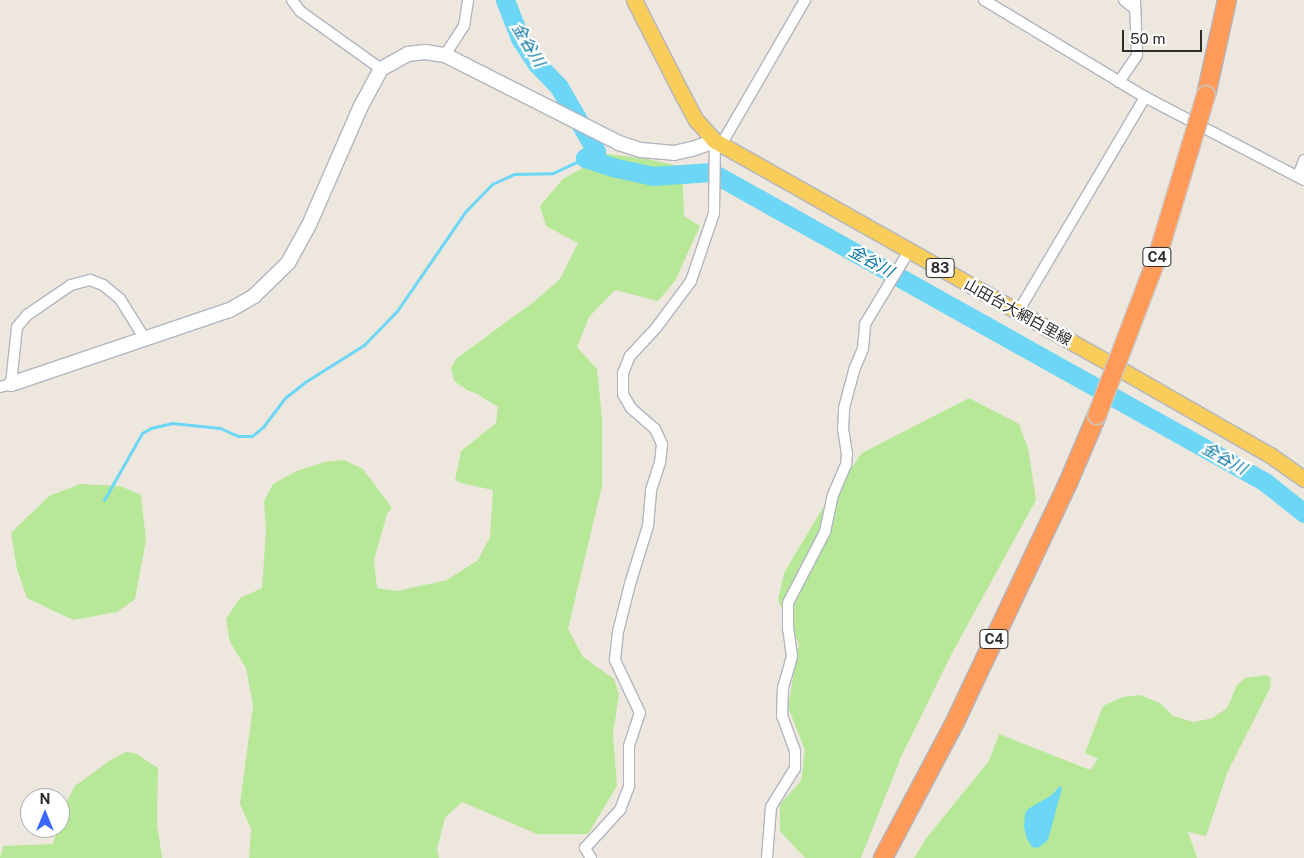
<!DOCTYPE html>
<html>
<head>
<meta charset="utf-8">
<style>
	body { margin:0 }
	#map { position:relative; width:1304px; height:858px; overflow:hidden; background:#eee7de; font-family:"Public Sans","Noto Sans JP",sans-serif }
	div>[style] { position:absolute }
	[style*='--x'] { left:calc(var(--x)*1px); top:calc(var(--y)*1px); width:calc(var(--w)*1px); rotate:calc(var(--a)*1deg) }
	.green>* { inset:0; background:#b6e898 }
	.water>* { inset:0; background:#6cd6f6 }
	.stream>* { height:3px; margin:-1.5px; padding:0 1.5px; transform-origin:1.5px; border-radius:1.5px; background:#6cd6f6 }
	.river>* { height:19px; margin:-9.5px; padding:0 9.5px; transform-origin:9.5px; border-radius:9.5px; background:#6cd6f6 }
	.roads { filter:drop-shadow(1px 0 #b2b5c0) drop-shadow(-1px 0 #b2b5c0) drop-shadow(0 1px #b2b5c0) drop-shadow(0 -1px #b2b5c0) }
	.street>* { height:10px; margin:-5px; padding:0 5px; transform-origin:5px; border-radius:5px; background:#fff }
	.secondary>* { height:14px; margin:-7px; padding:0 7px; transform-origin:7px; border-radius:7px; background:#fff }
	.primary>* { height:15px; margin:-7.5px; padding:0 7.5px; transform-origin:7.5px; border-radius:7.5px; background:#f9cd59 }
	.highway>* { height:18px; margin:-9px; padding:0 9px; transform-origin:9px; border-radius:9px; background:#ff9a58 }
	.bridges { filter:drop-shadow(1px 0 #c8c8c8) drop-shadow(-1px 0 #c8c8c8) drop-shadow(0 1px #c8c8c8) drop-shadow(0 -1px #c8c8c8) }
	.highway-bridge>* { height:18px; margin:-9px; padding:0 9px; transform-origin:9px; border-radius:9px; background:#ff9a58 }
	span { translate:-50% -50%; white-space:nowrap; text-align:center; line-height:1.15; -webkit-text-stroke:4.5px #fff; paint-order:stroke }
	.shield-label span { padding:1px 4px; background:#fff; border:1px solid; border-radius:4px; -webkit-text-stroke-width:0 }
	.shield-label { font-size:14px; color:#2c2c2c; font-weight:700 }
	.street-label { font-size:15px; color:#2c2c2c }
	.water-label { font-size:16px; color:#0675a7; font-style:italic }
	.north { position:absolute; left:20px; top:788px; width:50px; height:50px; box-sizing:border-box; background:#fff; border:1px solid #ababab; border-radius:50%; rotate:0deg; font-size:14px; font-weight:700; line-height:20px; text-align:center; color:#2c2c2c }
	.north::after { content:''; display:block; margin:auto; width:18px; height:22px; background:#3a67ff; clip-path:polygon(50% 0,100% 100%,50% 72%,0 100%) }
	.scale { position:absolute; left:1122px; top:30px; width:80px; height:22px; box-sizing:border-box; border:2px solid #2c2c2c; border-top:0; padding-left:6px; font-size:15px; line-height:18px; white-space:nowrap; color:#2c2c2c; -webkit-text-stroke:4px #fff; paint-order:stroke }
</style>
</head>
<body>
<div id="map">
	<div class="green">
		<i style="clip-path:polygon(607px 154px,648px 159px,682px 167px,684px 216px,700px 226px,675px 281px,658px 301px,615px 290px,589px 317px,577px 347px,597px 369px,602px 418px,602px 486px,568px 629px,583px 657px,614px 679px,619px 694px,613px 734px,617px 786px,588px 834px,537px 834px,462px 802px,445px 818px,437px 848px,439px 858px,249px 858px,251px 829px,240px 804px,253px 706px,246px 668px,230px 642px,226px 619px,240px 598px,262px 588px,266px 531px,264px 501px,273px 484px,297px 471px,324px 462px,344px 460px,363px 469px,392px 508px,387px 514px,374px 560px,377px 588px,397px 591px,447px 580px,478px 560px,490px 537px,493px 490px,461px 483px,455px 480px,461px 451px,496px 423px,498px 407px,477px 394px,467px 390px,454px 381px,451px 368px,456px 359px,535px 301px,560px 279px,578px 243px,546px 226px,540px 206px,563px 179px)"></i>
		<i style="clip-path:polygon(969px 398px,1019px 424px,1028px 448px,1036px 500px,951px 655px,901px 757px,861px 858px,805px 858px,780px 831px,780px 804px,801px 781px,805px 750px,788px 707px,799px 644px,778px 600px,784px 573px,824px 506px,862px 453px)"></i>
		<i style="clip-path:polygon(80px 484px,120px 486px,141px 495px,146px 540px,135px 599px,117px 612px,73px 620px,27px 598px,17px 569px,11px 533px,49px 496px)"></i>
		<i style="clip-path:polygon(1266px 675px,1271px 678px,1270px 688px,1227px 773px,1206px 836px,1188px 832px,1197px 858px,914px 858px,928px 836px,989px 761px,999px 734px,1090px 770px,1098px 759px,1085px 753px,1103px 706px,1123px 697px,1140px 695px,1160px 703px,1173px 716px,1194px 722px,1213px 718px,1227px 708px,1237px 685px,1245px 678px)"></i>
		<i style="clip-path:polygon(126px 752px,135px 753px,158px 768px,157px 824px,162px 858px,0 858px,3px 846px,53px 844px,58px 828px,60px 828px,66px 803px,75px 786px,109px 761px)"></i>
	</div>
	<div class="water">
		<i style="clip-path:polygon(1060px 786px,1062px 788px,1048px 840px,1038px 848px,1032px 847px,1027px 839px,1024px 827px,1025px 814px,1028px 809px,1052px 795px)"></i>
	</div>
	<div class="stream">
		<i style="--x:104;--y:500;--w:77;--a:-60.4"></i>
		<i style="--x:142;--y:433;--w:10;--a:-29"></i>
		<i style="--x:151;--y:428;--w:22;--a:-13"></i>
		<i style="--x:172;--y:423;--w:48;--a:5.9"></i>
		<i style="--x:220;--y:428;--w:20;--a:24"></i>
		<i style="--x:238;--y:436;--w:14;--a:0"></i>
		<i style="--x:252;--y:436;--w:14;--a:-39"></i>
		<i style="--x:263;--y:427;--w:38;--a:-53"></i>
		<i style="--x:286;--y:397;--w:24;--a:-38"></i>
		<i style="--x:305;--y:382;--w:70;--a:-32.1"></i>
		<i style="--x:364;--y:345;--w:47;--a:-45.9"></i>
		<i style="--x:397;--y:311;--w:120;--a:-55.5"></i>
		<i style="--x:465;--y:212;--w:39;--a:-46"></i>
		<i style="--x:492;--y:184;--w:24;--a:-24"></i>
		<i style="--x:514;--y:174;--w:39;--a:-1"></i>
		<i style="--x:553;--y:173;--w:35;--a:-25"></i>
	</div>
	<div class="river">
		<i style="--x:505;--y:0;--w:41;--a:68.5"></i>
		<i style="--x:520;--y:38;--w:31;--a:57"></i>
		<i style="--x:537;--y:64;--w:32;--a:46"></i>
		<i style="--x:559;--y:87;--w:74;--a:60"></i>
		<i style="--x:596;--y:151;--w:13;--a:148"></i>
		<i style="--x:585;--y:158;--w:28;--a:18"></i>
		<i style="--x:612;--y:167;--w:42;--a:12.4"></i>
		<i style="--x:653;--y:176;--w:58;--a:-3.9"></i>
		<i style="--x:711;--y:172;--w:635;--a:29.23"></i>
		<i style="--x:1265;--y:482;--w:50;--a:38.5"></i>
	</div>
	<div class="roads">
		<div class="street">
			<i style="--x:292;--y:0;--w:14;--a:54"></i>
			<i style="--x:300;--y:11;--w:100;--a:35.6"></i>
			<i style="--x:984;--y:0;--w:188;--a:31.1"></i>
			<i style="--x:1145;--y:97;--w:179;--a:27.6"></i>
			<i style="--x:1124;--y:0;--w:14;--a:39"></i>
			<i style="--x:445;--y:55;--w:35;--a:-57"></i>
			<i style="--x:464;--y:26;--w:26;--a:-81"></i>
			<i style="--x:1119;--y:82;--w:32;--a:-56"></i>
			<i style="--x:1137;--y:55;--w:55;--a:-92.1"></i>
			<i style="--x:721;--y:145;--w:168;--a:-59.9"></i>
			<i style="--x:1298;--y:176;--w:17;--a:-69"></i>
			<i style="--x:1018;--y:312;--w:250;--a:-59.4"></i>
			<i style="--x:0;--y:387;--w:11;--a:-15"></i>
			<i style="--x:11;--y:384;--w:57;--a:-84"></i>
			<i style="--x:17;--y:327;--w:16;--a:-50"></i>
			<i style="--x:27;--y:315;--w:53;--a:-34.3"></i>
			<i style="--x:71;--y:285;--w:20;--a:-15"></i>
			<i style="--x:90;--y:280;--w:14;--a:21"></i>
			<i style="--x:103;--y:285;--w:22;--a:39"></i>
			<i style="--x:120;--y:299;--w:47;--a:58"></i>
			<i style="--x:591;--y:858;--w:12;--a:-121"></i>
			<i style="--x:585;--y:848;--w:52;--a:-47.4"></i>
			<i style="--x:620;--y:810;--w:26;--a:-69"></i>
			<i style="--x:629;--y:786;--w:40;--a:-90"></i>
			<i style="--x:629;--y:746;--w:35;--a:-72"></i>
			<i style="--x:640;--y:713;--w:59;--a:-115.3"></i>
			<i style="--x:615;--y:660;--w:28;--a:-84"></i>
			<i style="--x:618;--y:632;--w:49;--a:-76"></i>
			<i style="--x:630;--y:584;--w:61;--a:-72.8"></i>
			<i style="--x:648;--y:526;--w:36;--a:-85"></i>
			<i style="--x:651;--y:490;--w:28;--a:-72"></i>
			<i style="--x:660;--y:463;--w:19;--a:-84"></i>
			<i style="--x:662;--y:444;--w:17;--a:-115"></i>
			<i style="--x:655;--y:429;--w:32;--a:-139"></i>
			<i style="--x:631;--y:408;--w:16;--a:-120"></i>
			<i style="--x:623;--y:394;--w:21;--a:-90"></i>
			<i style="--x:623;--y:373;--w:18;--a:-68"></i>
			<i style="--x:630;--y:356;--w:38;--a:-47"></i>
			<i style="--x:656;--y:328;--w:59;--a:-53.3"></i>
			<i style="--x:691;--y:281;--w:72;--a:-71.3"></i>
			<i style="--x:714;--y:213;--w:72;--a:-89.2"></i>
			<i style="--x:767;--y:858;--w:51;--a:-85.5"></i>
			<i style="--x:771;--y:807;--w:46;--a:-58.4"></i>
			<i style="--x:795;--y:768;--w:17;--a:-90"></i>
			<i style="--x:795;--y:751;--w:37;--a:-110"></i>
			<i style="--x:782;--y:716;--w:28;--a:-88"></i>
			<i style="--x:783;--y:688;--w:33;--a:-74"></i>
			<i style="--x:792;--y:656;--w:27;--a:-98"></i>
			<i style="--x:788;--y:629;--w:26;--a:-90"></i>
			<i style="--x:788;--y:603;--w:80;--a:-62.5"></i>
			<i style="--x:825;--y:532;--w:38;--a:-78"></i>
			<i style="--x:833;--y:495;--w:33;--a:-67"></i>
			<i style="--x:846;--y:465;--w:11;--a:-85"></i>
			<i style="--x:847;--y:454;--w:24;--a:-99"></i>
			<i style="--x:843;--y:430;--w:22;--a:-87"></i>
			<i style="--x:844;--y:408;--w:39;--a:-75"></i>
			<i style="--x:854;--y:370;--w:23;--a:-67"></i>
			<i style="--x:863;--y:349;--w:25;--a:-85"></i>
			<i style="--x:865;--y:324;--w:85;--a:-58.9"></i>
		</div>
		<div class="secondary">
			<i style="--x:11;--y:384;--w:231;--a:-18.7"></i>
			<i style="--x:230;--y:310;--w:28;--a:-30"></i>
			<i style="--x:254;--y:296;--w:47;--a:-44.1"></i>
			<i style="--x:288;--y:263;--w:43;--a:-61.1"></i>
			<i style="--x:309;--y:225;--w:130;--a:-66.4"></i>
			<i style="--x:361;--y:106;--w:42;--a:-61.6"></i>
			<i style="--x:381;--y:69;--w:31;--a:-29"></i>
			<i style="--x:408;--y:54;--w:17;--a:-7"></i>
			<i style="--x:425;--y:52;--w:20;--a:9"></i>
			<i style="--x:445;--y:55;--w:195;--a:26.8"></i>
			<i style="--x:619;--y:143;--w:23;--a:18"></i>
			<i style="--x:641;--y:150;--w:33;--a:5"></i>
			<i style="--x:674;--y:153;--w:18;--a:-13"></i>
			<i style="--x:692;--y:149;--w:24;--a:-19"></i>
		</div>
		<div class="primary">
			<i style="--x:634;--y:0;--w:108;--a:63"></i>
			<i style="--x:683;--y:96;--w:27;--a:62"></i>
			<i style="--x:696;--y:120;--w:28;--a:48"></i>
			<i style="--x:715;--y:141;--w:471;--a:29.4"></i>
			<i style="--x:1125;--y:372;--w:167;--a:29.8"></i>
			<i style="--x:1270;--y:455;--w:42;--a:35.2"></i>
		</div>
		<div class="highway">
			<i style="--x:1206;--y:95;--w:97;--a:-77.5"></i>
			<i style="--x:883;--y:858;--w:156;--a:-62.1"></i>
			<i style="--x:956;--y:720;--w:262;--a:-64.7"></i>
			<i style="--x:1068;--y:483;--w:74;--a:-66.9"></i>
		</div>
	</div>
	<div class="bridges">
		<div class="highway-bridge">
			<i style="--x:1097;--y:415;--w:168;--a:-69.1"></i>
			<i style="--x:1157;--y:258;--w:170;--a:-73.3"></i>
		</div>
	</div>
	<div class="shield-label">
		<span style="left:1157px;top:257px">C4</span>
		<span style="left:940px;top:268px">83</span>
		<span style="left:994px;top:639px">C4</span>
	</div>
	<div class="street-label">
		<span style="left:1018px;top:312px;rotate:29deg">山田台大網白里線</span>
	</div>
	<div class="water-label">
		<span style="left:528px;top:45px;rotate:59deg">金谷川</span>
		<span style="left:871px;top:262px;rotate:29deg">金谷川</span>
		<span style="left:1224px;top:459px;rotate:29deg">金谷川</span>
	</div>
	<div class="north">N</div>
	<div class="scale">50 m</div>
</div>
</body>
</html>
